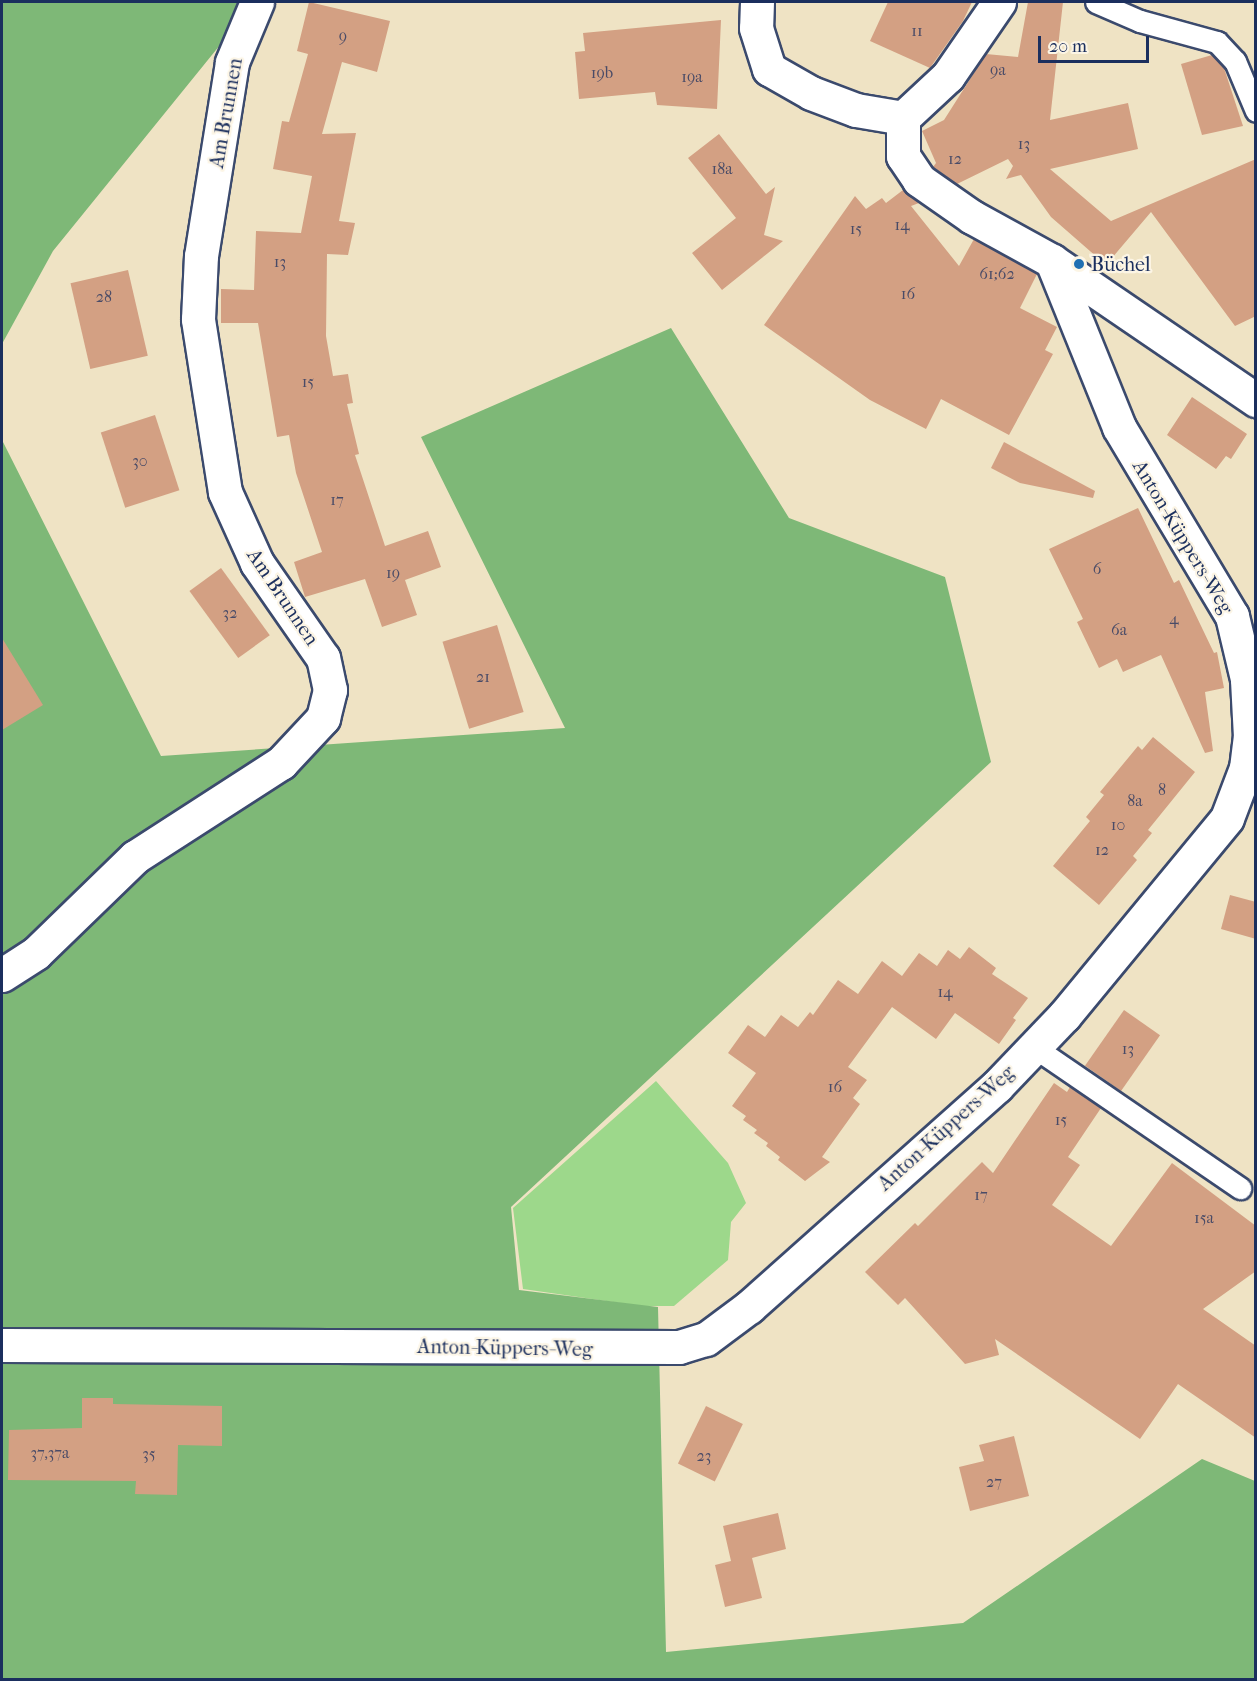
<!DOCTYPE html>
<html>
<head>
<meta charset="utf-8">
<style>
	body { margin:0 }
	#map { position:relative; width:1257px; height:1681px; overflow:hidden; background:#efe3c4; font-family:"IM FELL French Canon",serif }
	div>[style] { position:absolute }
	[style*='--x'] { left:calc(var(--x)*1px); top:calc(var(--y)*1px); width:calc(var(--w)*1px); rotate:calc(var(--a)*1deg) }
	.green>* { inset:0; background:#9dd88b }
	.forest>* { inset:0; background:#7eb877 }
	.building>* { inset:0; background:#d3a083; transform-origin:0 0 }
	.roads { filter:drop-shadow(2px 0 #3b4a6d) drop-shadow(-2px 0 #3b4a6d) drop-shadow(0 2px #3b4a6d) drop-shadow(0 -2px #3b4a6d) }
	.lane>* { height:21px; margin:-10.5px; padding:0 10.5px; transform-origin:10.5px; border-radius:10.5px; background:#fff }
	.street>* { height:33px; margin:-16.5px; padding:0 16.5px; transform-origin:16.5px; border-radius:16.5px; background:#fff }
	.dots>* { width:16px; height:16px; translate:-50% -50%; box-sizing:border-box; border:3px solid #fcf5e5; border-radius:50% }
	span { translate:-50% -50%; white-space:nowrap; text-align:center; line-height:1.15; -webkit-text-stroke:4.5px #fcf5e5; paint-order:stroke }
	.number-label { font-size:16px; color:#494b67 }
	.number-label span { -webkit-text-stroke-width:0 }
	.street-label { font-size:20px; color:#1b2f5e }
	.poi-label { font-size:20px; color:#1b2f5e }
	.left { translate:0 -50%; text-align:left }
	.frame { position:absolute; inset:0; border:3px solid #1b2f5e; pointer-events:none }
	.scale { position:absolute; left:1038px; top:36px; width:111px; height:27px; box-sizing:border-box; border:3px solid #1b2f5e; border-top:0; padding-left:8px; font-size:18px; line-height:21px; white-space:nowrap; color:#1b2f5e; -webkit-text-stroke:4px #fcf5e5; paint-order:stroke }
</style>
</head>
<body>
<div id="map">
	<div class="green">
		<i style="clip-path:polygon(656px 1081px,728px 1163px,746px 1203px,731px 1222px,728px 1260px,674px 1306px,641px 1306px,523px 1289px,513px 1208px)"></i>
	</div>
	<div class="forest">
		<i style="clip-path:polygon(2px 2px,239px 2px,233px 29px,53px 251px,2px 344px)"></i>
		<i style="clip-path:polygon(671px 328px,789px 518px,945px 577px,991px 762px,511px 1207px,519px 1290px,658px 1307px,666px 1652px,963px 1623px,1202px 1459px,1255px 1481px,1255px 1679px,2px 1679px,2px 440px,161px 756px,565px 728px,421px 437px)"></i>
	</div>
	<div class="building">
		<i style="clip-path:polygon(309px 2px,390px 21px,377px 72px,342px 62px,322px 134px,356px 133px,339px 221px,355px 223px,348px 255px,327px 254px,326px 336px,333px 376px,348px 374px,353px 403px,347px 404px,359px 454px,355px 455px,385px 546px,428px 531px,441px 567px,405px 580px,417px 615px,382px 627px,365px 579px,305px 597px,294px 562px,322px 552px,296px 473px,289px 435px,277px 437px,258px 323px,221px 323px,221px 289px,254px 290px,256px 231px,301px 233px,312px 176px,273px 169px,282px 121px,289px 122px,308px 54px,297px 51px)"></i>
		<i style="clip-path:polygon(888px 2px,972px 2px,963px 21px,930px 68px,870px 41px)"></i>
		<i style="clip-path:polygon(1028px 2px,1063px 2px,1050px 120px,1128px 103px,1138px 149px,1050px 169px,1111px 221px,1256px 159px,1256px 316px,1235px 326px,1151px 212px,1106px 265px,1051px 217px,1021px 175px,1006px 179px,1013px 166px,1008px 159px,957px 184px,933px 167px,936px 163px,922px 131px,944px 120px,986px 54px,1018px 57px)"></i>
		<i style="clip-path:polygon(721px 20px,717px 109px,657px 105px,655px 92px,579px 99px,575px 52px,585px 51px,583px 33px)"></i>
		<i style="clip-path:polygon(1212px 55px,1224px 68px,1243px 126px,1202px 135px,1181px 64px)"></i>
		<i style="clip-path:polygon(719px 134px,766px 194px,775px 187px,764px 235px,783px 241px,722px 290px,692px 253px,736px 218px,688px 158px)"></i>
		<i style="clip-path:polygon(903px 190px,919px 203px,911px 206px,959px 266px,974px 239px,1037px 274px,1020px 308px,1057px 327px,1045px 350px,1053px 354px,1009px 435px,941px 399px,926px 429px,870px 400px,764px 325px,855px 196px,866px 209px,882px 198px,886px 203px)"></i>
		<i style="left:128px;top:270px;width:88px;height:59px;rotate:77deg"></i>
		<i style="clip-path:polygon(1192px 397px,1247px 434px,1231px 459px,1226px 456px,1216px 469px,1167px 435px)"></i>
		<i style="left:155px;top:415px;width:79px;height:57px;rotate:72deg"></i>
		<i style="clip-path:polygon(1004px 442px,1095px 491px,1093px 498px,1020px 483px,991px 468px)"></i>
		<i style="clip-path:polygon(1138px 508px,1174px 583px,1179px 580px,1214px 653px,1217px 652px,1224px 688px,1205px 692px,1213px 751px,1205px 753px,1161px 655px,1123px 672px,1117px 659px,1099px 668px,1077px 622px,1083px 619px,1049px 549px)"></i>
		<i style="left:221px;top:568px;width:83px;height:39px;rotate:54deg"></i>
		<i style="left:497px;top:625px;width:91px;height:57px;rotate:73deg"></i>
		<i style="clip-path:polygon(2px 638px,43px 705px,2px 730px)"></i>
		<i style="clip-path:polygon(1153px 737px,1195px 772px,1148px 830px,1152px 833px,1133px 856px,1137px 860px,1099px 905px,1053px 866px,1090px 821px,1086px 817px,1104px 795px,1100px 792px,1138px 746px,1142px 750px)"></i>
		<i style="clip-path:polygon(1230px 895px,1256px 902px,1256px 939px,1221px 929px)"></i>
		<i style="clip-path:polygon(969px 947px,996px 968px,992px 974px,1028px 998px,1013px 1018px,1016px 1020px,999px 1044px,955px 1013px,936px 1039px,892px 1007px,848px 1067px,867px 1080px,853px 1098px,860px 1104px,822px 1157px,830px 1162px,805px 1181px,778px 1160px,780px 1157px,766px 1146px,768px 1143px,754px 1133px,757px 1130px,743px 1120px,746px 1116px,732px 1106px,756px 1073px,728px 1053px,748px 1025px,765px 1037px,781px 1015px,798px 1027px,810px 1012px,813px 1015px,838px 980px,858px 994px,882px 961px,902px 976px,919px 953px,937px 966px,948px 950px,960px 959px)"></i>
		<i style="left:1124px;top:1010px;width:44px;height:68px;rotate:35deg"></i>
		<i style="clip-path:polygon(1054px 1083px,1067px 1092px,1070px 1087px,1101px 1108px,1068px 1157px,1080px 1165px,1052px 1205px,1111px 1246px,1172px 1163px,1256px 1226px,1256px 1271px,1203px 1309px,1256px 1346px,1256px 1438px,1178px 1384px,1140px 1439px,995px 1339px,999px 1355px,965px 1364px,905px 1298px,898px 1305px,865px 1272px,915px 1223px,918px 1226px,982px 1162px,993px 1173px)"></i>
		<i style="clip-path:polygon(82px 1398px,113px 1398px,113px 1404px,222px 1406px,222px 1446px,178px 1445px,177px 1495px,135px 1494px,136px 1481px,8px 1480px,9px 1430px,82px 1428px)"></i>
		<i style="left:706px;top:1406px;width:41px;height:64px;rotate:26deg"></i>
		<i style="clip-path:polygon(1014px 1436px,1029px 1496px,970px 1511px,959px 1467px,984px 1461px,979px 1445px)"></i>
		<i style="clip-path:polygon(778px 1513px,786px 1549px,752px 1558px,762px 1598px,725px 1607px,715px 1565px,731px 1561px,723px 1526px)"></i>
	</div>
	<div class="roads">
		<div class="lane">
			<i style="--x:1096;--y:2;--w:48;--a:23.4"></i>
			<i style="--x:1140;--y:21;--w:80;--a:15.3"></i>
			<i style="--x:1217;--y:42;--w:26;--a:47"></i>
			<i style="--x:1235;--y:61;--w:54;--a:67.2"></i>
			<i style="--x:1034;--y:1047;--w:250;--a:34.4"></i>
		</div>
		<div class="street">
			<i style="--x:757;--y:2;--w:26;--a:92"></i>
			<i style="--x:756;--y:28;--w:43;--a:72.4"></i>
			<i style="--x:769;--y:69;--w:48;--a:29.7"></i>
			<i style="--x:811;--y:93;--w:48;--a:20.7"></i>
			<i style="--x:856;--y:110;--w:48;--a:9.7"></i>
			<i style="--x:999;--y:2;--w:90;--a:124.6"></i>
			<i style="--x:948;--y:76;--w:62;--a:137"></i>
			<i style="--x:903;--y:118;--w:38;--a:90"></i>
			<i style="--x:903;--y:156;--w:29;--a:56"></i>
			<i style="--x:919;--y:180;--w:65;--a:34.9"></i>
			<i style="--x:972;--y:217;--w:91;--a:28.8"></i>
			<i style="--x:1052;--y:261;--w:247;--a:34.3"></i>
			<i style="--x:2;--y:975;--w:40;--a:-32.9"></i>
			<i style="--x:36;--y:953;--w:138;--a:-44.1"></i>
			<i style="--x:135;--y:857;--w:174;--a:-32.8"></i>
			<i style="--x:281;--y:763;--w:62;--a:-47"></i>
			<i style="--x:323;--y:718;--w:29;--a:-76"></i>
			<i style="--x:330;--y:690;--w:33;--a:-102"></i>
			<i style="--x:323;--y:658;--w:116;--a:-124.8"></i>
			<i style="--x:257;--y:563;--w:78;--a:-114.3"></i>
			<i style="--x:225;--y:492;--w:175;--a:-98.9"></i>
			<i style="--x:198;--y:319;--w:63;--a:-87.3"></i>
			<i style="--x:201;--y:256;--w:196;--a:-80.9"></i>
			<i style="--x:232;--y:62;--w:65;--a:-67.4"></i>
			<i style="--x:2;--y:1345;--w:677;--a:0.17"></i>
			<i style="--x:679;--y:1347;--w:28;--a:-17"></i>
			<i style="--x:706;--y:1339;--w:54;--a:-36.7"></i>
			<i style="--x:749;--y:1307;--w:332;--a:-41.7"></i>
			<i style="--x:997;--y:1086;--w:97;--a:-46.3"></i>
			<i style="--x:1064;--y:1016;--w:256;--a:-50.5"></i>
			<i style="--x:1227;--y:818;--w:53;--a:-69.2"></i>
			<i style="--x:1246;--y:768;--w:31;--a:-83"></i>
			<i style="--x:1250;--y:737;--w:58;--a:-93"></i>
			<i style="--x:1247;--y:679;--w:65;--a:-103.4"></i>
			<i style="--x:1232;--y:616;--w:220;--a:-120.9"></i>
			<i style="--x:1119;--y:427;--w:179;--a:-112"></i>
		</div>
	</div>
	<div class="dots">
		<i style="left:1079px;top:264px;background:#1f6fb2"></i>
	</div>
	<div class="number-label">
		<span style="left:917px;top:31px">11</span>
		<span style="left:343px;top:36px">9</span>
		<span style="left:998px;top:70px">9a</span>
		<span style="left:602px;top:73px">19b</span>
		<span style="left:692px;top:77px">19a</span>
		<span style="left:1024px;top:144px">13</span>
		<span style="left:955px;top:159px">12</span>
		<span style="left:722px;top:169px">18a</span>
		<span style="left:902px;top:225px">14</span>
		<span style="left:856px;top:229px">15</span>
		<span style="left:280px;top:262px">13</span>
		<span style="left:997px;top:274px">61;62</span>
		<span style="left:908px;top:294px">16</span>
		<span style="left:104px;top:297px">28</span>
		<span style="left:308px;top:382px">15</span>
		<span style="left:140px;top:461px">30</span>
		<span style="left:337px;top:500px">17</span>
		<span style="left:1097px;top:569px">6</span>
		<span style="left:393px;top:573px">19</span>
		<span style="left:230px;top:613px">32</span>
		<span style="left:1174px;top:619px">4</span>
		<span style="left:1119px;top:630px">6a</span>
		<span style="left:483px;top:677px">21</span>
		<span style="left:1162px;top:790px">8</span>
		<span style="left:1135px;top:801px">8a</span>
		<span style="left:1118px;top:825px">10</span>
		<span style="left:1102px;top:850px">12</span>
		<span style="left:945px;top:992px">14</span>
		<span style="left:1128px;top:1049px">13</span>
		<span style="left:835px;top:1087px">16</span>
		<span style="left:1061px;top:1120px">15</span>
		<span style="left:981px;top:1195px">17</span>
		<span style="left:1204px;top:1218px">15a</span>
		<span style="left:50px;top:1453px">37,37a</span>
		<span style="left:149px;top:1454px">35</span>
		<span style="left:704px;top:1456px">23</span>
		<span style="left:994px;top:1482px">27</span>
	</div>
	<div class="street-label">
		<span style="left:226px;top:113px;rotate:-80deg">Am Brunnen</span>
		<span style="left:1183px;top:537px;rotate:59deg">Anton-Küppers-Weg</span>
		<span style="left:283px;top:597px;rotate:56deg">Am Brunnen</span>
		<span style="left:946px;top:1128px;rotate:-42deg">Anton-Küppers-Weg</span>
		<span style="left:505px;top:1348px;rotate:1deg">Anton-Küppers-Weg</span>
	</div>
	<div class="poi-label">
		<span class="left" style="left:1091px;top:264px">Büchel</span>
	</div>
	<div class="frame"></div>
	<div class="scale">20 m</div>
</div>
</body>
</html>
